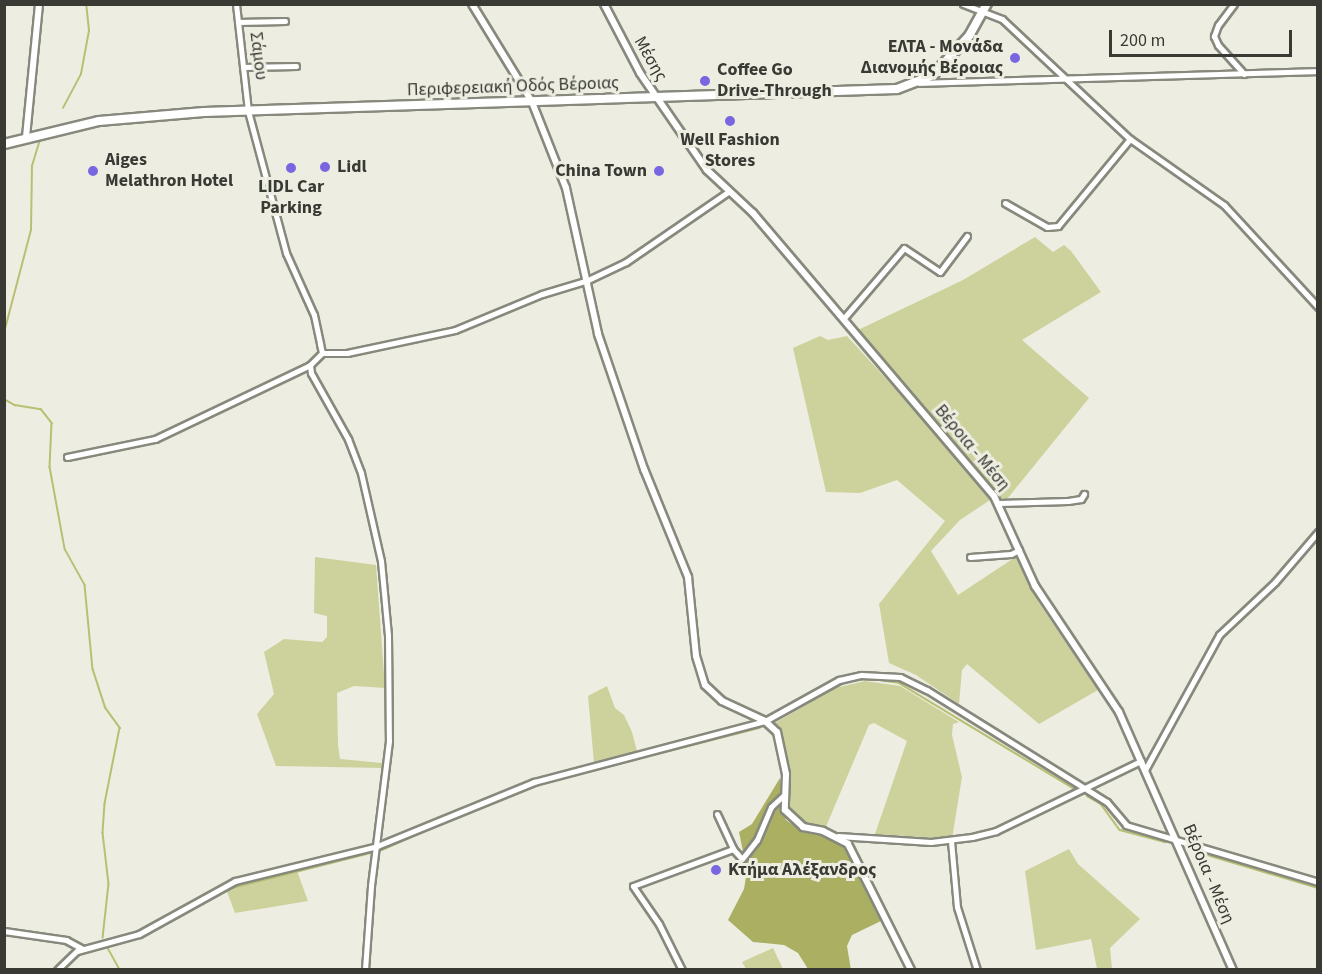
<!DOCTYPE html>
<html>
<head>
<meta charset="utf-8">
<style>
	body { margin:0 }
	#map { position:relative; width:1322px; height:974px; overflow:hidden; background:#edeee1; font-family:"Source Sans 3",sans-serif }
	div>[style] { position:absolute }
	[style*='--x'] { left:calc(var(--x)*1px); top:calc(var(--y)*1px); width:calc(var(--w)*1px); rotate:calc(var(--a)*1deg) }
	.green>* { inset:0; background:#cdd29c }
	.forest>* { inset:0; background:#aaaf62 }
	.stream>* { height:1.5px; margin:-0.75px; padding:0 0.75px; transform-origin:0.75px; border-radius:0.75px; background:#b9bf72 }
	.roads { filter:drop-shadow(2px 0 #87897d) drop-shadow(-2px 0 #87897d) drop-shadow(0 2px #87897d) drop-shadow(0 -2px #87897d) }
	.minor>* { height:5px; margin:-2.5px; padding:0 2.5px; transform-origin:2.5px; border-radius:2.5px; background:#fff }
	.tertiary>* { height:6px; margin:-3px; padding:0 3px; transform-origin:3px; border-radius:3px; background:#fff }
	.primary>* { height:8px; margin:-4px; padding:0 4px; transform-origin:4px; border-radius:4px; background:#fff }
	.dots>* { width:16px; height:16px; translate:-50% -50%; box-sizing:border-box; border:3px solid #edeee1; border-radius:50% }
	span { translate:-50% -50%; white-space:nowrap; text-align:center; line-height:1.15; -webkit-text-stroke:6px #edeee1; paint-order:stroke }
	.poi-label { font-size:18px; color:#3a3a35; font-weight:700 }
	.right { translate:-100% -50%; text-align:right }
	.left { translate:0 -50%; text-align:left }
	.street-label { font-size:18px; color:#3a3a35 }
	.frame { position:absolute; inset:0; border:6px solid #3a3a35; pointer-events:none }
	.scale { position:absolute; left:1109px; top:30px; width:183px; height:27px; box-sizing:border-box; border:3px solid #3a3a35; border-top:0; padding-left:8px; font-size:18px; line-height:21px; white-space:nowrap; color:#3a3a35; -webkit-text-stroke:4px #edeee1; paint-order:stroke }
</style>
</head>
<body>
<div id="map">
	<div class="green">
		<i style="clip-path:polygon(1035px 237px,1053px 252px,1064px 245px,1071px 251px,1101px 292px,1022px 340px,1089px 398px,1007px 499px,1001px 499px,858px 330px,963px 280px)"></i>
		<i style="clip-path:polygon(820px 336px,828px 340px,847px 336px,965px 465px,990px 500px,960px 520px,931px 551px,958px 595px,1017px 556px,1039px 603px,1098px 690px,1039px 724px,967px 664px,962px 670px,959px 704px,916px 675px,889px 663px,879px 604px,945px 521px,897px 480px,860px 493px,826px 492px,793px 348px)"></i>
		<i style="clip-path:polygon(315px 557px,376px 565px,385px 688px,354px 686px,337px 693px,338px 745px,340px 759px,382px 763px,382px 768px,276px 766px,257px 714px,274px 694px,264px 652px,284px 639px,322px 642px,327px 637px,327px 616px,314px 613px)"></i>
		<i style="clip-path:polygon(865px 681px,900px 686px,959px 722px,953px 724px,952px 735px,962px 777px,952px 839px,875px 834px,907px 741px,874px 723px,869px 725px,825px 829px,804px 825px,787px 810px,789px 773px,775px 723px,835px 688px)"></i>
		<i style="clip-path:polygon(607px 686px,615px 708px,624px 715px,632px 732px,637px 751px,594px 763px,588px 696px)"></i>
		<i style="clip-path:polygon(1069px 849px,1078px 864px,1140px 919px,1110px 948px,1112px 969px,1097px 969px,1091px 939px,1036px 950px,1025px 871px)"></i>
		<i style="clip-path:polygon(297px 871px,308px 901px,235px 913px,226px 889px)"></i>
		<i style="clip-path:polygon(773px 948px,783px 969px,746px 969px,742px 962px)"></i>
	</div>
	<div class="forest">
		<i style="clip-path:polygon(780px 778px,782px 810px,786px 820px,802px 832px,825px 836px,847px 849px,883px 920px,852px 935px,847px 946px,851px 970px,808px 969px,798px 953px,784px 945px,753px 942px,728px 920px,744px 889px,747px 871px,739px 832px,752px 824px)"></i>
	</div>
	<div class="stream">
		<i style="--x:63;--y:108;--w:38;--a:-62"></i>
		<i style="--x:81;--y:74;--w:44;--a:-79.5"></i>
		<i style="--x:89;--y:31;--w:27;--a:-96"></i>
		<i style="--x:4;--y:333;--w:106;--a:-75.3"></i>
		<i style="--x:31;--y:230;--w:64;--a:-89.1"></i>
		<i style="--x:32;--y:166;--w:28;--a:-73"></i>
		<i style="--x:4;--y:399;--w:13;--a:29"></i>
		<i style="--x:15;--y:405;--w:26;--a:9"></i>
		<i style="--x:41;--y:409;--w:18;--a:52"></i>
		<i style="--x:52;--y:423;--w:44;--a:92.6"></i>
		<i style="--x:50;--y:467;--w:83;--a:79.6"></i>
		<i style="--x:65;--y:549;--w:41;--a:60.9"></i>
		<i style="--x:85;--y:585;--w:84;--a:84.6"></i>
		<i style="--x:93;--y:669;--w:40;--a:72"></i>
		<i style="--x:105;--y:707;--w:26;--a:54"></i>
		<i style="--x:120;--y:728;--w:77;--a:101.2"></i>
		<i style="--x:105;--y:804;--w:29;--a:94"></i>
		<i style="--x:103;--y:833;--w:51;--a:83.3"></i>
		<i style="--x:109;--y:884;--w:54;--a:96.3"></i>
		<i style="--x:773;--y:721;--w:85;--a:-28.1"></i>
		<i style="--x:848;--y:681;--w:24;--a:-5"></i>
		<i style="--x:872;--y:679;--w:27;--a:8"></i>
		<i style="--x:899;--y:683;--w:205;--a:31.1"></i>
		<i style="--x:528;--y:787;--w:239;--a:-14.3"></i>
		<i style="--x:1087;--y:796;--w:16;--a:30"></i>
		<i style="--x:1101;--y:804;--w:32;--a:54"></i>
		<i style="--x:1120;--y:830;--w:47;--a:14.9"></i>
		<i style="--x:382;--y:850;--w:106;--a:-23.9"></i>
		<i style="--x:1194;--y:851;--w:129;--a:16.6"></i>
		<i style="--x:224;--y:890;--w:152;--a:-14.1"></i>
		<i style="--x:107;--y:947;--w:31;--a:-17"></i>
		<i style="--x:137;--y:938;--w:64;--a:-29"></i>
		<i style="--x:108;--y:948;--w:25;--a:61"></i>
	</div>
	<div class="roads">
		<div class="minor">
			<i style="--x:236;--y:4;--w:108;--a:83.6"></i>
			<i style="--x:248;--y:111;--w:147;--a:75"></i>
			<i style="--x:286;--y:253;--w:68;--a:65.7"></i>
			<i style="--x:314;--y:315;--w:30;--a:78"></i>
			<i style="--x:320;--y:344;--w:9;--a:77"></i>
			<i style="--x:322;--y:353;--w:17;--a:135"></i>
			<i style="--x:310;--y:365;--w:8;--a:83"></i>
			<i style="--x:311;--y:373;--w:76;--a:60.7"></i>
			<i style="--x:348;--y:439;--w:36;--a:69"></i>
			<i style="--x:361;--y:473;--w:90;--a:77.2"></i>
			<i style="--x:381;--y:561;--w:74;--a:84.6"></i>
			<i style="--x:388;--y:635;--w:106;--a:89.5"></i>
			<i style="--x:389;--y:741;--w:146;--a:97.1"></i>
			<i style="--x:371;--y:886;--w:84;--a:94.1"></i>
			<i style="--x:963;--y:4;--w:42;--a:21"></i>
			<i style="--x:1002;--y:19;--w:175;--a:43.2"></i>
			<i style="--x:1130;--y:139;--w:115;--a:35.1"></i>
			<i style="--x:1224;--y:205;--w:139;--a:47.3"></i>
			<i style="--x:1234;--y:4;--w:26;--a:127"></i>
			<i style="--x:1218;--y:25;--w:12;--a:110"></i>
			<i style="--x:1214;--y:36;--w:10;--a:66"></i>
			<i style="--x:1218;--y:45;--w:39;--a:48"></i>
			<i style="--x:238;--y:22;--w:47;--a:-1.2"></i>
			<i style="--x:243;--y:67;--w:53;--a:-1.1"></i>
			<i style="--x:919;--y:83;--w:399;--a:-1.7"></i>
			<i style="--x:1005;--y:203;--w:48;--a:29.7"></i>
			<i style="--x:1047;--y:227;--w:11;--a:-5"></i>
			<i style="--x:1058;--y:226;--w:113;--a:-50.4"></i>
			<i style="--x:844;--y:318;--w:92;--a:-49.4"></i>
			<i style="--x:904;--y:248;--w:43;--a:33.7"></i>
			<i style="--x:940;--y:272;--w:45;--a:-53.1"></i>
			<i style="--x:322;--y:353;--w:25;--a:0"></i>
			<i style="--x:347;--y:353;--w:110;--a:-12"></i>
			<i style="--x:455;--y:330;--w:94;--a:-22.5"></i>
			<i style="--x:542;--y:294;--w:48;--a:-16.9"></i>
			<i style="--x:588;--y:280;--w:42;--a:-25.3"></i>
			<i style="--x:626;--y:262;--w:124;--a:-34.5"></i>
			<i style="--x:67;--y:457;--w:90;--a:-11.6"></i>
			<i style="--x:155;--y:439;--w:172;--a:-25.5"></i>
			<i style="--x:999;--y:503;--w:69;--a:-1.7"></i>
			<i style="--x:1068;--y:501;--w:13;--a:-9"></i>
			<i style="--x:1081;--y:499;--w:6;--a:-59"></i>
			<i style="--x:970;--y:557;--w:41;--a:-4.2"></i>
			<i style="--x:1011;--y:554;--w:9;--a:-27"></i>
			<i style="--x:1146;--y:768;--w:152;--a:-61.2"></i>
			<i style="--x:1219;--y:635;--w:77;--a:-43.4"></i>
			<i style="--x:1275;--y:582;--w:66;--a:-49.3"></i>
			<i style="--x:717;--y:814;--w:38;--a:65"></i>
			<i style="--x:733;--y:849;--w:13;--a:48"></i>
			<i style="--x:742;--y:859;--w:24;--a:-52"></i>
			<i style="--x:757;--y:840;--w:36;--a:-67"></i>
			<i style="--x:771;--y:807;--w:19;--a:-43"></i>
			<i style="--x:838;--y:836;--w:93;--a:3.7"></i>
			<i style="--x:931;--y:842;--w:41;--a:-7"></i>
			<i style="--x:972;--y:837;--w:25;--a:-14"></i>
			<i style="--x:996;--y:831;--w:161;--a:-25.8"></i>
			<i style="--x:951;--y:841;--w:66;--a:84.8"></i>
			<i style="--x:957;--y:907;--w:66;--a:72.4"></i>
			<i style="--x:4;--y:931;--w:63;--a:8.3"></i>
			<i style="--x:66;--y:940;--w:19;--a:28"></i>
			<i style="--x:57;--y:970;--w:28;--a:-44"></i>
			<i style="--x:77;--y:951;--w:64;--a:-15.3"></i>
			<i style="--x:139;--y:934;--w:110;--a:-28.9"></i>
			<i style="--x:235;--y:881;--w:146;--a:-13.8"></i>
			<i style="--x:377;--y:846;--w:170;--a:-22.2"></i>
			<i style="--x:534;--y:782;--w:239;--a:-14.8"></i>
			<i style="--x:765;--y:721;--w:85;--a:-29"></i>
			<i style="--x:839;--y:680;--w:23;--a:-13"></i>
			<i style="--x:861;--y:675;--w:39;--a:3"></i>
			<i style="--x:900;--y:677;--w:30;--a:26"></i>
			<i style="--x:927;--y:690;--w:212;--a:31.9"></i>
			<i style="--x:1107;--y:802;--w:30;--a:50"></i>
			<i style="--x:1126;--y:825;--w:200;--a:16.5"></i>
			<i style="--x:682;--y:970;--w:51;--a:-116.6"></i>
			<i style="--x:659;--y:924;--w:46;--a:-124.4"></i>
			<i style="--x:633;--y:886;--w:107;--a:-20.3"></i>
		</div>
		<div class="tertiary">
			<i style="--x:472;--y:4;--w:115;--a:58.5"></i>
			<i style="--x:532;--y:102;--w:92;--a:68.4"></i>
			<i style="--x:566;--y:188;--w:149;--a:77.6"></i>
			<i style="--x:598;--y:334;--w:143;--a:71.2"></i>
			<i style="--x:644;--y:469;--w:117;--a:67.8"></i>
			<i style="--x:688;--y:577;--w:79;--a:84.2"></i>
			<i style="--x:696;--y:656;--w:30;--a:73"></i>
			<i style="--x:705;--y:685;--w:23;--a:43"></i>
			<i style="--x:722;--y:701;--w:47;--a:24.9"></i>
			<i style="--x:765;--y:721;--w:16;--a:43"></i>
			<i style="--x:777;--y:732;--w:43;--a:77.9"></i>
			<i style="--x:786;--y:774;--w:36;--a:92"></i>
			<i style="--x:785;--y:810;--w:25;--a:43"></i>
			<i style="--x:803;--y:827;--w:20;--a:11"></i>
			<i style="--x:823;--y:831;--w:28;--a:27"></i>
			<i style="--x:848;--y:844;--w:141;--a:63.4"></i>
			<i style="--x:604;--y:4;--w:78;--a:62.4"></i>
			<i style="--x:640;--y:73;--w:118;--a:55.4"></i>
			<i style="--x:707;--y:170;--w:63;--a:43.1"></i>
			<i style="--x:753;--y:213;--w:372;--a:49.6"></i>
			<i style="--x:994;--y:496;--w:99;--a:65.5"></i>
			<i style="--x:1035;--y:586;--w:151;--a:56.3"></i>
			<i style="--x:1119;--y:712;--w:282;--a:66.2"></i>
			<i style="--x:26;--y:137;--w:134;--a:-84.4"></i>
		</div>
		<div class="primary">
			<i style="--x:4;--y:144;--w:98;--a:-13.6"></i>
			<i style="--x:99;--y:121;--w:105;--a:-4.9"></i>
			<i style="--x:204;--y:112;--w:693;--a:-1.9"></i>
			<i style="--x:897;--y:89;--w:39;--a:-21"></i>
			<i style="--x:933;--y:75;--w:53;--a:-47.3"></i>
			<i style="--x:969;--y:36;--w:37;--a:-61"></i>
		</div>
	</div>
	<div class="dots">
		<i style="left:1015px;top:58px;background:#7967e2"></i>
		<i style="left:705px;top:81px;background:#7967e2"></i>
		<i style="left:730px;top:121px;background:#7967e2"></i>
		<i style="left:325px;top:167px;background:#7967e2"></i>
		<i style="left:291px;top:168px;background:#7967e2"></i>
		<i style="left:93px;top:171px;background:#7967e2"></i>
		<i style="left:659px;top:171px;background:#7967e2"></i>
		<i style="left:716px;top:870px;background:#7967e2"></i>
	</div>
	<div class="poi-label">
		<span class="right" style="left:1003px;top:58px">ΕΛΤΑ - Μονάδα<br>Διανομής Βέροιας</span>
		<span class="left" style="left:717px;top:81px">Coffee Go<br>Drive-Through</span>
		<span style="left:730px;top:151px">Well Fashion<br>Stores</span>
		<span class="left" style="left:105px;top:171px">Aiges<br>Melathron Hotel</span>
		<span class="left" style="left:337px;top:167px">Lidl</span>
		<span class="right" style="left:647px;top:171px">China Town</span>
		<span style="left:291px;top:198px">LIDL Car<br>Parking</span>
		<span class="left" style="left:728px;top:870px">Κτήμα Αλέξανδρος</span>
	</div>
	<div class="street-label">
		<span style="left:258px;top:56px;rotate:83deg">Σάμου</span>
		<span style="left:650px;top:59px;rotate:60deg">Μέσης</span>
		<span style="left:513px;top:87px;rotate:-2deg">Περιφερειακή Οδός Βέροιας</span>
		<span style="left:972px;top:448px;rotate:50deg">Βέροια - Μέση</span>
		<span style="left:1208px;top:874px;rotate:67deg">Βέροια - Μέση</span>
	</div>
	<div class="frame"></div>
	<div class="scale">200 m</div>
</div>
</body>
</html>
